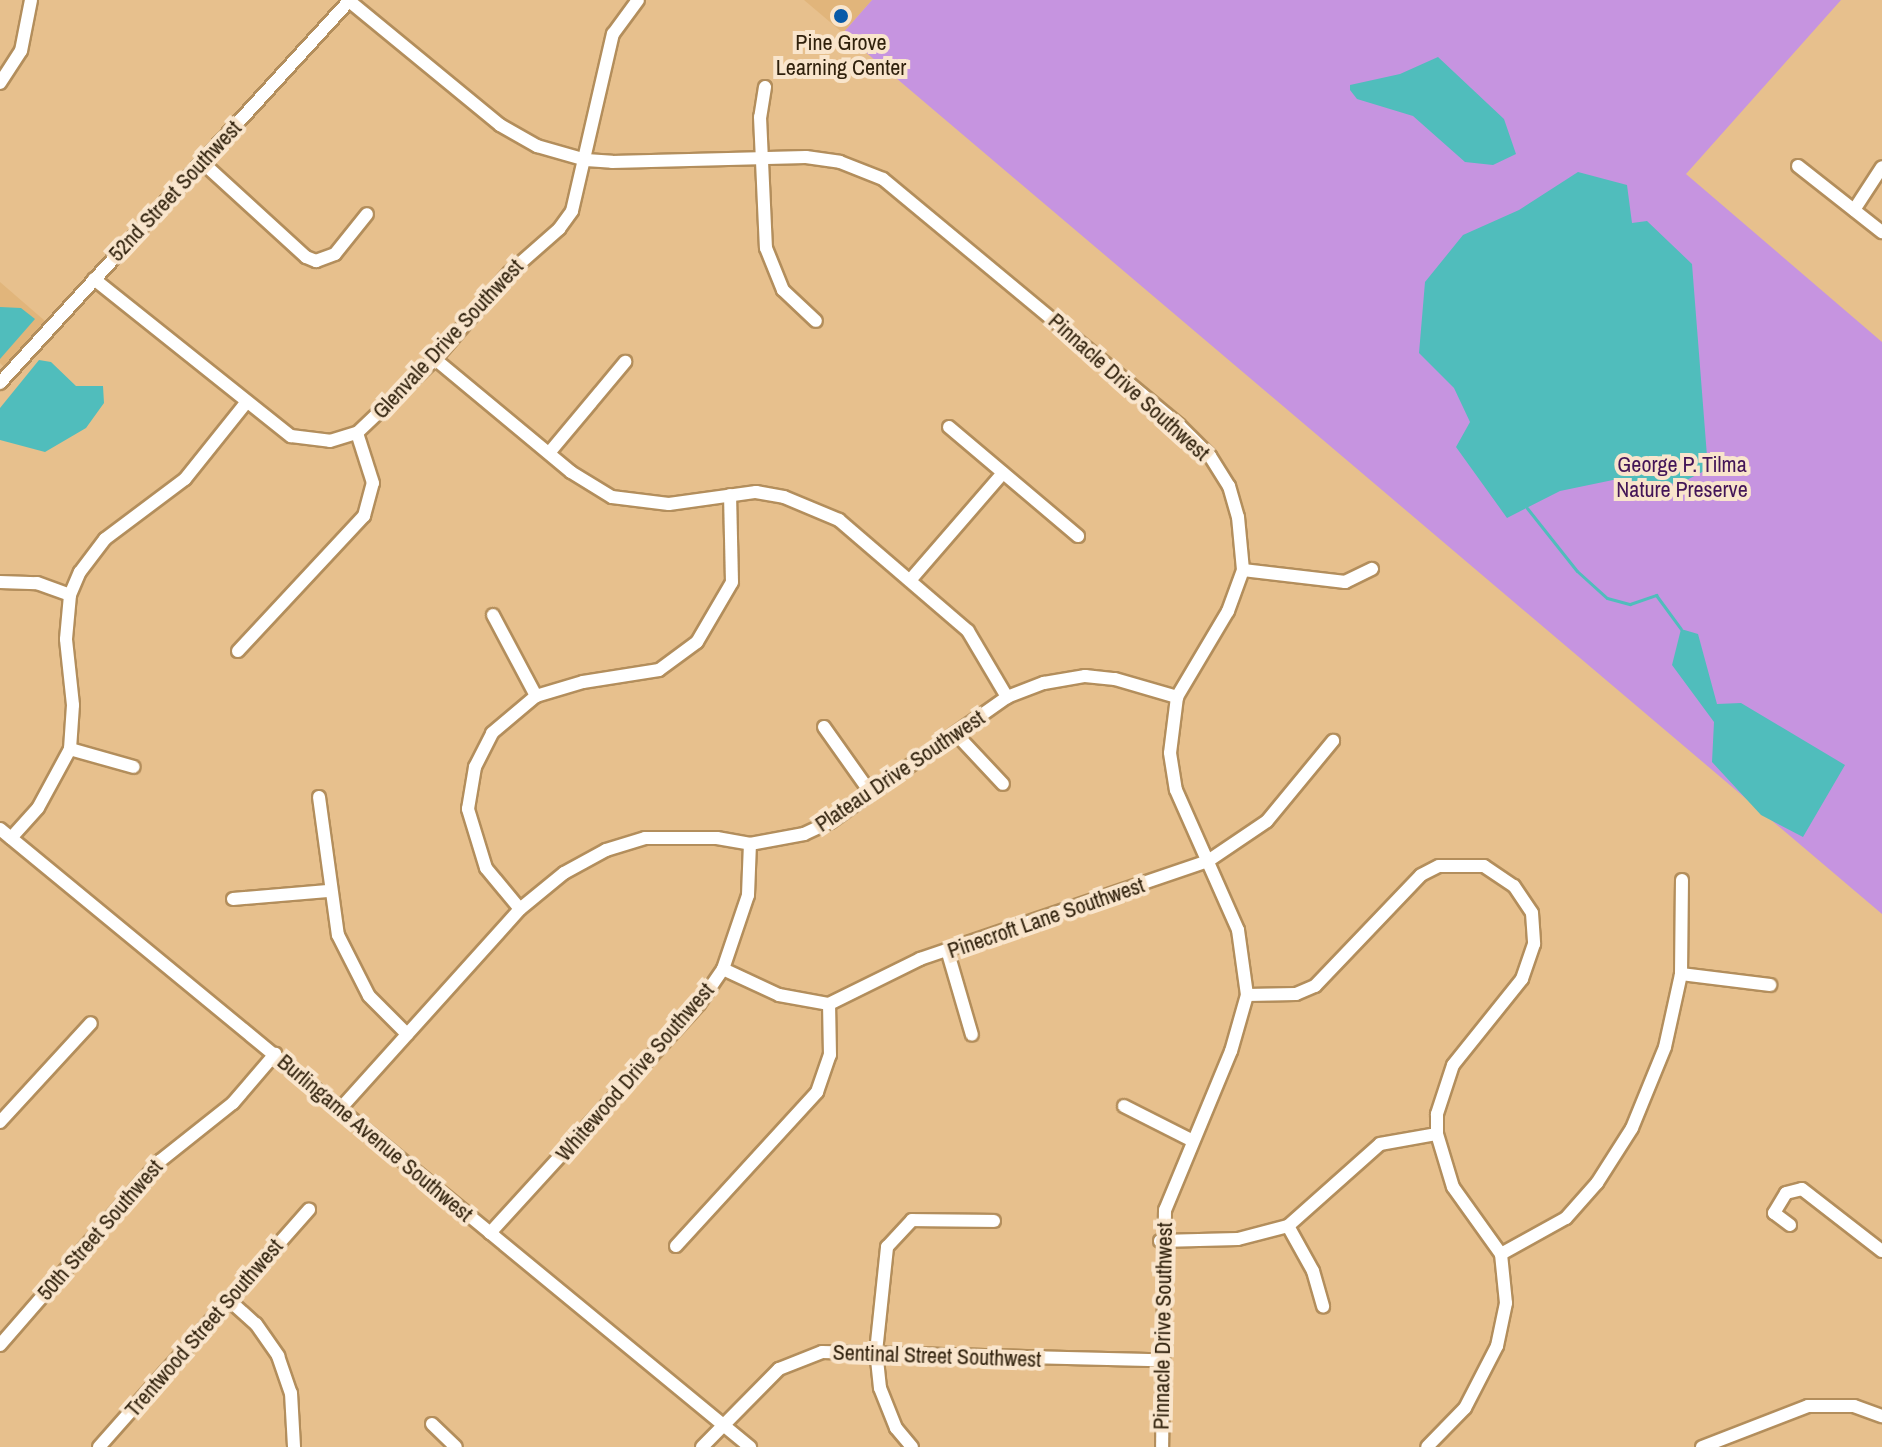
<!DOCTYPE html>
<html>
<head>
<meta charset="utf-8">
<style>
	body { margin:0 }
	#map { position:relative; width:1882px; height:1447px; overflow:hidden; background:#e7c08d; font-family:"Archivo Narrow",sans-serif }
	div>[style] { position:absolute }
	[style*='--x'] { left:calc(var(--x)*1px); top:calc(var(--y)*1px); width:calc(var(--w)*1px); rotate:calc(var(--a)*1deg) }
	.built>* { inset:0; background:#e1b57b }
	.green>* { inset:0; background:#c694e0 }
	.water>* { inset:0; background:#50bdbc }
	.stream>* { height:3px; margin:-1.5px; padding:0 1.5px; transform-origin:1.5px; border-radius:1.5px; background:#50bdbc }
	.roads { filter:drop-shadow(2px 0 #b38e5c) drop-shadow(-2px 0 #b38e5c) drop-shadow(0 2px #b38e5c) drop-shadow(0 -2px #b38e5c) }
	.minor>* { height:12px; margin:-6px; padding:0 6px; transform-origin:6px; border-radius:6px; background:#fff }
	.dots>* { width:22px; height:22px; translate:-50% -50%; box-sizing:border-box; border:4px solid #f9e5cc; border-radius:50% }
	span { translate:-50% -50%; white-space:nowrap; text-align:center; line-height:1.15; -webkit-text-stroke:8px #f9e5cc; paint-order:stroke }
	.poi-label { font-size:22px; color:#30210c }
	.street-label { font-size:22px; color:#30210c }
	.park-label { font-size:22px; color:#431557 }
</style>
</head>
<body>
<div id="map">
	<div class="built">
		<i style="clip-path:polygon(804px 0,872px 0,843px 33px)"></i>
		<i style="clip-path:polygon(0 282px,45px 321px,4px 367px,0 363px)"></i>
	</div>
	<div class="green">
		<i style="clip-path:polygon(872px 0,1841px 0,1686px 174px,1882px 342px,1882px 914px,843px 33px)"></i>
	</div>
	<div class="water">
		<i style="clip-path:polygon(1438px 57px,1504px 119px,1516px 154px,1493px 165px,1465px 162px,1413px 116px,1357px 99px,1350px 90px,1350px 85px,1400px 74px)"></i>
		<i style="clip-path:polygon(1578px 172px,1627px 185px,1632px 223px,1647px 221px,1692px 264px,1708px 469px,1679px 484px,1613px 480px,1560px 491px,1507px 518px,1456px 447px,1470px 422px,1454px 388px,1419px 353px,1425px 282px,1463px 235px,1519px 210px)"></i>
		<i style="clip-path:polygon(0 307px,21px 308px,35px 319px,0 359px)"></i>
		<i style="clip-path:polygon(39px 360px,51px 362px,76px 386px,103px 386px,104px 403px,86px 428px,45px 452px,0 440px,0 408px)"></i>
		<i style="clip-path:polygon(1681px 629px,1698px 634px,1717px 704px,1741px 703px,1845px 765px,1803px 837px,1761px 815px,1712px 762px,1714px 722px,1672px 665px)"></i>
	</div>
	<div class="stream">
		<i style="--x:1527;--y:508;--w:80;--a:51.6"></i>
		<i style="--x:1577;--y:571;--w:40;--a:42"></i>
		<i style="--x:1607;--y:598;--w:24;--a:15"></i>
		<i style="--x:1630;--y:604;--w:28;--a:-19"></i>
		<i style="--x:1656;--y:595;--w:42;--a:53.7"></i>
	</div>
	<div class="roads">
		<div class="minor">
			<i style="--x:348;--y:0;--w:197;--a:39.4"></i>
			<i style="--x:500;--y:125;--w:43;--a:29.6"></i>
			<i style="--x:537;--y:146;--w:51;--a:15.9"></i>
			<i style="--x:586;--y:160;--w:26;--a:4"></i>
			<i style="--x:612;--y:162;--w:194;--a:-1.5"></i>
			<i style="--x:806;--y:157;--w:34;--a:8"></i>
			<i style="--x:840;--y:162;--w:46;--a:21.6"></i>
			<i style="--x:883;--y:179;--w:385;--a:39.7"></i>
			<i style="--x:1179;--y:425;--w:44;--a:45"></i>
			<i style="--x:1210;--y:456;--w:36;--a:58"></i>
			<i style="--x:1229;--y:486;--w:32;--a:74"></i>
			<i style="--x:1238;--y:517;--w:53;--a:84.6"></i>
			<i style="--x:1243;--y:570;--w:44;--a:110.1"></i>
			<i style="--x:1228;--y:611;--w:100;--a:120.7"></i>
			<i style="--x:1177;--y:697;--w:56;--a:97.1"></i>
			<i style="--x:1170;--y:753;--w:37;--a:81"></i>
			<i style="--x:1176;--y:790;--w:153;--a:66.1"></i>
			<i style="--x:1238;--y:930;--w:66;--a:82.1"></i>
			<i style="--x:1247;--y:995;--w:58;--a:105.9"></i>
			<i style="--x:1231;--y:1051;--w:172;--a:112.5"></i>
			<i style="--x:1165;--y:1210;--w:237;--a:90.7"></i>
			<i style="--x:0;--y:83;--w:38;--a:-57"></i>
			<i style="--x:21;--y:51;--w:52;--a:-78.9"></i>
			<i style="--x:765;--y:87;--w:30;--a:99"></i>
			<i style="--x:760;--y:117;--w:131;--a:87.4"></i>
			<i style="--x:766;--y:248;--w:45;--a:68"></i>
			<i style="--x:783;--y:290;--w:45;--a:43.2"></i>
			<i style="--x:202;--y:162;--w:141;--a:42.4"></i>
			<i style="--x:306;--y:257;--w:11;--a:22"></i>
			<i style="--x:316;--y:261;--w:20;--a:-20"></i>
			<i style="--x:335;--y:254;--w:51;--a:-51.3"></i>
			<i style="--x:1798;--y:166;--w:107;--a:38.2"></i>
			<i style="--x:1854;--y:210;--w:51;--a:-56.9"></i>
			<i style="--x:94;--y:279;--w:252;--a:38.6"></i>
			<i style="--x:291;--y:436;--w:39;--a:7"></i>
			<i style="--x:330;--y:441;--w:28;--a:-17"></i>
			<i style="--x:357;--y:433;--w:108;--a:-43.5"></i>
			<i style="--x:435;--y:359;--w:113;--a:-49.3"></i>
			<i style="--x:509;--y:273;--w:67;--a:-41.3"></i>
			<i style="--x:559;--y:229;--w:22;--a:-54"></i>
			<i style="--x:572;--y:211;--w:182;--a:-77"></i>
			<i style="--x:613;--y:34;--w:42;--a:-53.7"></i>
			<i style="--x:435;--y:359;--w:177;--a:39.7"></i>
			<i style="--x:571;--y:472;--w:48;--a:31.4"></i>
			<i style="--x:612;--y:497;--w:57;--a:7"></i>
			<i style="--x:669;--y:504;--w:88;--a:-7.9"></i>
			<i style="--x:756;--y:492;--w:28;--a:10"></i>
			<i style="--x:784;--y:497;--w:60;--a:22.7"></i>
			<i style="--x:839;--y:520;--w:170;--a:40.7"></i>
			<i style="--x:968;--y:631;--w:77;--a:59.4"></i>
			<i style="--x:0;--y:383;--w:519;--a:-47.58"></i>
			<i style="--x:949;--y:427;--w:169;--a:40.2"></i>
			<i style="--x:549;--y:453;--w:119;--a:-50.1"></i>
			<i style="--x:1243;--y:570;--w:103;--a:6.7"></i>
			<i style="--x:1345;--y:582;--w:30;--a:-26"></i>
			<i style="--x:912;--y:578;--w:139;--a:-49.1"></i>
			<i style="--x:0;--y:582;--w:37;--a:2"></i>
			<i style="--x:37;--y:583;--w:35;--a:20"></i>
			<i style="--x:493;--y:615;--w:92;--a:62"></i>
			<i style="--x:238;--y:651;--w:185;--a:-47"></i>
			<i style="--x:364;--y:516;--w:34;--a:-75"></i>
			<i style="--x:373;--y:483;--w:52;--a:-107.7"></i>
			<i style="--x:824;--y:727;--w:80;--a:54.7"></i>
			<i style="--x:957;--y:735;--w:67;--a:46.8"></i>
			<i style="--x:70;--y:749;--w:66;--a:15.7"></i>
			<i style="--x:319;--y:797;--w:139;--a:82.2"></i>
			<i style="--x:338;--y:935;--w:68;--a:63.1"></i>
			<i style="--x:369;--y:996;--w:54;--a:45"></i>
			<i style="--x:0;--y:829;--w:972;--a:39.49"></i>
			<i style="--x:11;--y:838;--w:40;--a:-48"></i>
			<i style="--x:38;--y:808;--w:67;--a:-61.5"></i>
			<i style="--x:70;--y:749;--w:44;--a:-86.1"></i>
			<i style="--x:73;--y:705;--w:66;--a:-96.1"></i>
			<i style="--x:66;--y:639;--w:44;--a:-84.8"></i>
			<i style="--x:70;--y:595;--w:25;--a:-67"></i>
			<i style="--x:80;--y:572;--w:41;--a:-52.9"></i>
			<i style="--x:105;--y:539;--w:100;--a:-36.9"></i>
			<i style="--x:185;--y:479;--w:96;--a:-51.3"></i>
			<i style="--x:233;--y:899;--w:95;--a:-4.8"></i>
			<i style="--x:520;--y:909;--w:53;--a:-129.7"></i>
			<i style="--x:486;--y:868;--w:62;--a:-107"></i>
			<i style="--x:468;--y:809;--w:43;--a:-80.5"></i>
			<i style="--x:475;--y:767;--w:38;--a:-63"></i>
			<i style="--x:492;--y:733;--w:57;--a:-40.1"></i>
			<i style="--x:536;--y:696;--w:49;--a:-16.6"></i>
			<i style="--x:583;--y:682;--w:77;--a:-9"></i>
			<i style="--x:659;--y:670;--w:47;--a:-36.4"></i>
			<i style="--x:697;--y:642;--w:69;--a:-59.7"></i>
			<i style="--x:732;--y:582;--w:87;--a:-91.3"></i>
			<i style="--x:948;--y:953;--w:85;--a:73.7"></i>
			<i style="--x:723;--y:969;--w:62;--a:24.9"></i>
			<i style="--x:779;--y:995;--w:51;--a:10.2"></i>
			<i style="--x:829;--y:1004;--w:102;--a:-26.3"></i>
			<i style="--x:920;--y:959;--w:304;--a:-18.8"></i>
			<i style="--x:1208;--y:861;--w:71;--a:-34.1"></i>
			<i style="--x:1267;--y:821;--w:104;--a:-50.5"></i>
			<i style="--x:1681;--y:974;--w:90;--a:7"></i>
			<i style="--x:1247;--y:995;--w:49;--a:-1.2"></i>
			<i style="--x:1296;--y:994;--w:21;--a:-23"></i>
			<i style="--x:1315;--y:986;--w:153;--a:-46.3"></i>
			<i style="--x:1421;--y:875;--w:20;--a:-27"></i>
			<i style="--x:1439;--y:866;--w:45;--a:0"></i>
			<i style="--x:1484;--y:866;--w:36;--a:34"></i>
			<i style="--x:1514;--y:886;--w:32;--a:56"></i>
			<i style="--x:1532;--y:913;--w:31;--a:86"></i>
			<i style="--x:1534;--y:944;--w:37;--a:109"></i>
			<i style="--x:1522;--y:979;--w:110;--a:128.7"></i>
			<i style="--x:1453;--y:1065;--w:52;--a:108.1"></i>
			<i style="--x:1437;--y:1114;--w:20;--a:90"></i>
			<i style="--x:1437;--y:1134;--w:55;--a:73.2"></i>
			<i style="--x:1453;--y:1187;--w:82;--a:54.4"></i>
			<i style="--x:1501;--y:1254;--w:49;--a:84.2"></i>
			<i style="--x:1506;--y:1303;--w:44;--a:101.8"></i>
			<i style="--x:1497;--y:1346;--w:70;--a:117.3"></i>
			<i style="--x:1465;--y:1408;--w:54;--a:134.3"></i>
			<i style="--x:1124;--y:1106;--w:75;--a:26.9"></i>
			<i style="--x:340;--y:1109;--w:269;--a:-48"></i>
			<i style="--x:520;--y:909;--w:57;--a:-39.3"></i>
			<i style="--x:564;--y:873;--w:48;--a:-28.7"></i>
			<i style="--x:606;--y:850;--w:41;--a:-17.1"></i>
			<i style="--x:645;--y:838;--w:72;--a:0"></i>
			<i style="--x:717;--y:838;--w:34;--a:10"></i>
			<i style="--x:750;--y:844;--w:55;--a:-10.5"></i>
			<i style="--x:804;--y:834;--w:29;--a:-25"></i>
			<i style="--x:830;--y:822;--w:217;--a:-35.2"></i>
			<i style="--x:1007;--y:697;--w:40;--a:-21"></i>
			<i style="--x:1044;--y:683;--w:42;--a:-9.7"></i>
			<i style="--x:1085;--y:676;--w:30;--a:6"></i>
			<i style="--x:1115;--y:679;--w:65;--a:16.2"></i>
			<i style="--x:0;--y:1122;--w:134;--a:-47.4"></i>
			<i style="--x:1790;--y:1225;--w:20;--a:-143"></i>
			<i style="--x:1774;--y:1213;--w:23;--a:-59"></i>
			<i style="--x:1786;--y:1193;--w:16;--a:-14"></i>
			<i style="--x:1802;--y:1189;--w:101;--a:37.8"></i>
			<i style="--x:1288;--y:1226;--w:51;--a:60.9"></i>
			<i style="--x:1313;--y:1271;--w:37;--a:74"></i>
			<i style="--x:490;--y:1233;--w:310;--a:-47.6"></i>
			<i style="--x:699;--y:1004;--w:42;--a:-55.6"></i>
			<i style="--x:723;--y:969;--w:78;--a:-71.3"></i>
			<i style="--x:748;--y:895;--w:51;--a:-87.8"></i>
			<i style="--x:1160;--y:1241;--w:78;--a:-1.5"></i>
			<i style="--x:1238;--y:1239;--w:52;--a:-14.6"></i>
			<i style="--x:1288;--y:1226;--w:123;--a:-41.7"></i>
			<i style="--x:1380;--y:1144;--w:58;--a:-10"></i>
			<i style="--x:676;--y:1246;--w:209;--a:-47.5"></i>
			<i style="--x:817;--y:1092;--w:39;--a:-71"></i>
			<i style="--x:830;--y:1055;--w:51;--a:-91.1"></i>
			<i style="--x:1501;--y:1254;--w:74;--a:-29"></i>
			<i style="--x:1566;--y:1218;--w:47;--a:-48.5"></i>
			<i style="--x:1597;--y:1183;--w:65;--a:-57.5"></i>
			<i style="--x:1632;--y:1128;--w:87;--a:-67.8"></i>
			<i style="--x:1665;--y:1047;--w:75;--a:-77.6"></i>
			<i style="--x:1681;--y:974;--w:94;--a:-89.4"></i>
			<i style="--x:229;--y:1300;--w:36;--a:42"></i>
			<i style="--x:256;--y:1324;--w:39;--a:55"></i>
			<i style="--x:278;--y:1356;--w:39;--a:71"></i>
			<i style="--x:291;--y:1393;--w:54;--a:86.8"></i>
			<i style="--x:0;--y:1345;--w:244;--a:-49"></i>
			<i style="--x:160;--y:1161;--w:93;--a:-38.5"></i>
			<i style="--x:233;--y:1103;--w:65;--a:-49.4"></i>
			<i style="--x:432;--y:1424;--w:33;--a:44"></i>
			<i style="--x:99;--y:1447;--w:317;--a:-48.5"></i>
			<i style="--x:702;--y:1447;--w:110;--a:-45.4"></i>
			<i style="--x:779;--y:1369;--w:46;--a:-21.6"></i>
			<i style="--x:822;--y:1352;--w:337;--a:1.4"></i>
			<i style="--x:912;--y:1447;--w:25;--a:-130"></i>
			<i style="--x:896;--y:1428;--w:43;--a:-111.8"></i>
			<i style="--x:880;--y:1388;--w:36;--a:-96"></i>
			<i style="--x:876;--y:1352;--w:106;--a:-84"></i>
			<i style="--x:887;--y:1247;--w:37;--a:-47"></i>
			<i style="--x:912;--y:1220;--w:82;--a:0.7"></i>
			<i style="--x:1702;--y:1447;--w:114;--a:-21.1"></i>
			<i style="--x:1808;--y:1406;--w:46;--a:0"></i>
			<i style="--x:1854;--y:1406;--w:30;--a:20"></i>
		</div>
	</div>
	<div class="dots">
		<i style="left:841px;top:16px;background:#085aa8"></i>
	</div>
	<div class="poi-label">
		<span style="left:841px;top:55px">Pine Grove<br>Learning Center</span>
	</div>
	<div class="street-label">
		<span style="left:175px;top:191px;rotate:-47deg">52nd Street Southwest</span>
		<span style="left:448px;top:339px;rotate:-47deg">Glenvale Drive Southwest</span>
		<span style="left:1129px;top:387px;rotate:42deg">Pinnacle Drive Southwest</span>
		<span style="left:900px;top:771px;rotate:-34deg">Plateau Drive Southwest</span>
		<span style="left:1046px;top:918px;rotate:-19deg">Pinecroft Lane Southwest</span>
		<span style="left:635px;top:1072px;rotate:-49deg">Whitewood Drive Southwest</span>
		<span style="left:375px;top:1138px;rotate:40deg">Burlingame Avenue Southwest</span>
		<span style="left:100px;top:1230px;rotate:-49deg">50th Street Southwest</span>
		<span style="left:1163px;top:1326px;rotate:-89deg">Pinnacle Drive Southwest</span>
		<span style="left:204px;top:1328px;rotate:-49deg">Trentwood Street Southwest</span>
		<span style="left:937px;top:1356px;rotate:2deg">Sentinal Street Southwest</span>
	</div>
	<div class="park-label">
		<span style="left:1682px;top:477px">George P. Tilma<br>Nature Preserve</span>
	</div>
</div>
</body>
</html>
